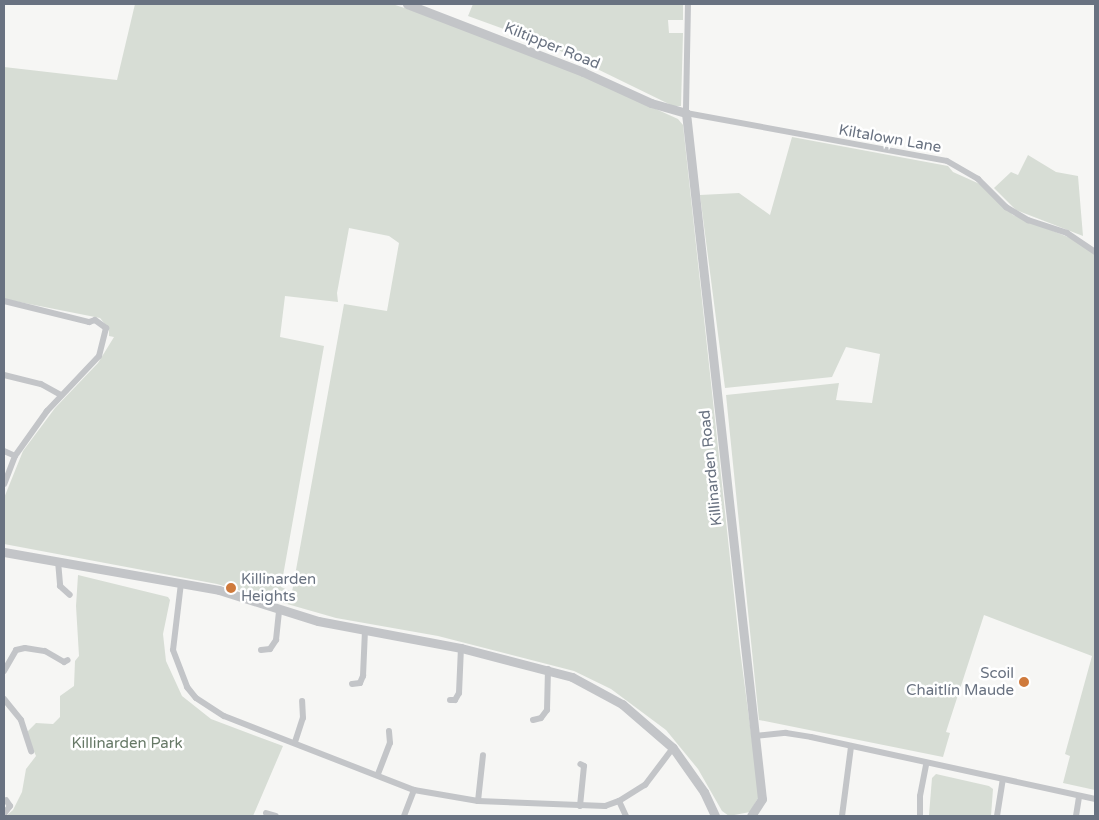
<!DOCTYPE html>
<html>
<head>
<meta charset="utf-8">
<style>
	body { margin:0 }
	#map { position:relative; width:1099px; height:820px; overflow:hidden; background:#f6f6f4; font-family:"Varela Round",sans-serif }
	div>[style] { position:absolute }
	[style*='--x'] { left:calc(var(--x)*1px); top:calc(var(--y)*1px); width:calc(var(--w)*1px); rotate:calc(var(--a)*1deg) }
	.green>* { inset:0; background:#d7ddd5 }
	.minor>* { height:6px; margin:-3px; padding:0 3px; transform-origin:3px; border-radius:3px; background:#c3c5c8 }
	.tertiary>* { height:9px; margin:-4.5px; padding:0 4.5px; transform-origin:4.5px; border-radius:4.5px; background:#c3c5c8 }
	.dots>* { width:14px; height:14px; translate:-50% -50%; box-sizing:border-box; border:2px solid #fff; border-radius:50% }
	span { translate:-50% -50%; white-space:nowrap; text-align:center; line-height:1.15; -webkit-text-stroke:5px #fff; paint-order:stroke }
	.street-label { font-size:15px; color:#697281 }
	.poi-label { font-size:15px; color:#697281 }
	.left { translate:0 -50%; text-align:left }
	.right { translate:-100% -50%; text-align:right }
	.park-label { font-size:15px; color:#677967 }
	.frame { position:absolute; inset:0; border:5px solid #697281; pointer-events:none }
</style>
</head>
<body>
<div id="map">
	<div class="green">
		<i style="clip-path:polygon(evenodd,135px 4px,392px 4px,465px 27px,556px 64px,678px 119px,683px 125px,740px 650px,758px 786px,758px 798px,750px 812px,729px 816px,722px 811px,698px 769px,666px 730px,611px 689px,574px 671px,438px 636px,336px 618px,217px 584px,4px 544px,4px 498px,23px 451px,55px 408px,98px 363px,114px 337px,109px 336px,109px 329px,100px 318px,4px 299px,4px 67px,117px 80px,135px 4px,349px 228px,389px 236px,399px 243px,387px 311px,344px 304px,292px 592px,281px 587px,324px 346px,280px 337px,285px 296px,338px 302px,337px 293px,349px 228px)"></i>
		<i style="clip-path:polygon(473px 4px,683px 4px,683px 20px,668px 20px,669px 33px,683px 33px,681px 106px,673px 106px,548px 45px,468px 16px)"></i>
		<i style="clip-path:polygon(792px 137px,948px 166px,953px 172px,982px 185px,1013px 215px,1073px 239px,1095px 255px,1095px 790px,1063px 783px,1070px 756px,1065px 754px,1092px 656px,984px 615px,946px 732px,950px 733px,943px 757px,759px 720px,726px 395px,839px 383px,836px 400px,872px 403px,880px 354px,846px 347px,832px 377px,725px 388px,700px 195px,739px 193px,770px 215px)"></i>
		<i style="clip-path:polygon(1028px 155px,1056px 172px,1078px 176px,1083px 236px,1016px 210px,994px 188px,1011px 172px,1018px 175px)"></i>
		<i style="clip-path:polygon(78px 575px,168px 597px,170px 600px,163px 634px,166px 661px,182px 696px,211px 719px,283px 746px,253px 816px,6px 816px,13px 810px,22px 792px,26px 769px,36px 756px,26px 733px,36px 723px,53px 724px,60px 717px,60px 696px,74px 686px,75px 661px,79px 656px,76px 606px)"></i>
		<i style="clip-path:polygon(936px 774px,989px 786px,993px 789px,991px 816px,929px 815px,932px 778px)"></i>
	</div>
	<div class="minor">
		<i style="--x:688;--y:4;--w:109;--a:91.1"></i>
		<i style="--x:686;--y:113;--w:265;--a:10.4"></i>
		<i style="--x:947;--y:161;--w:36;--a:30"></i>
		<i style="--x:978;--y:179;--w:40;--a:45"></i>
		<i style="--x:1006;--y:207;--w:26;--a:31"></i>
		<i style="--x:1028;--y:220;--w:41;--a:18.4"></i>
		<i style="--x:1067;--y:233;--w:34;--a:34"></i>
		<i style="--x:4;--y:301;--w:88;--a:13.9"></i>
		<i style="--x:89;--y:322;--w:6;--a:-18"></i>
		<i style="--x:95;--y:320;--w:14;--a:36"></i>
		<i style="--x:106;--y:328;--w:29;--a:104"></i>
		<i style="--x:99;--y:356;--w:76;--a:133.4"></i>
		<i style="--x:47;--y:411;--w:55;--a:125.4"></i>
		<i style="--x:15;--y:456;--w:30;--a:111"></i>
		<i style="--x:4;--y:375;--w:38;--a:14"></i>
		<i style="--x:41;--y:384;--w:23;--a:29"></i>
		<i style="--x:4;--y:451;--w:12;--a:24"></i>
		<i style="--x:58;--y:561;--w:25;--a:85"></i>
		<i style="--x:60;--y:586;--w:13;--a:42"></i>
		<i style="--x:181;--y:583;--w:67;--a:96.8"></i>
		<i style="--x:173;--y:650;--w:40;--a:69"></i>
		<i style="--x:187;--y:687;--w:14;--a:51"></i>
		<i style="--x:196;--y:698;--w:33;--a:33"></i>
		<i style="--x:224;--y:716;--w:204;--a:21.3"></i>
		<i style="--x:414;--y:790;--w:65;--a:9.8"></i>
		<i style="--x:478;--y:801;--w:127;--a:2.3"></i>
		<i style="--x:605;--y:806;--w:15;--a:-20"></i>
		<i style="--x:619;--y:801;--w:31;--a:-32"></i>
		<i style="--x:645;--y:785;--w:46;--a:-52.9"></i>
		<i style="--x:261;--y:650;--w:9;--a:-6"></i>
		<i style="--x:270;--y:649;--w:11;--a:-56"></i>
		<i style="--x:276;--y:640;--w:31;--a:-84"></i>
		<i style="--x:4;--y:671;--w:24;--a:-60"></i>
		<i style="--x:16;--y:650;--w:9;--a:-13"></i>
		<i style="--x:25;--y:648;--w:20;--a:9"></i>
		<i style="--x:45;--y:651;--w:22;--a:30"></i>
		<i style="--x:64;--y:662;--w:4;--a:-27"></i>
		<i style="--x:352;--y:684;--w:8;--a:-7"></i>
		<i style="--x:360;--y:683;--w:8;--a:-67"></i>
		<i style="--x:363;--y:676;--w:46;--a:-87.5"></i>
		<i style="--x:4;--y:699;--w:27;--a:51"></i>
		<i style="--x:21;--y:720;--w:33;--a:72"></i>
		<i style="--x:450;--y:700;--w:5;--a:0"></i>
		<i style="--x:455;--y:700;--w:8;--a:-60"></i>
		<i style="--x:459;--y:693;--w:45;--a:-87.5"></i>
		<i style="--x:533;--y:720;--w:8;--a:-14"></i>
		<i style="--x:541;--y:718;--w:10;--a:-53"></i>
		<i style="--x:547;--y:710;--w:41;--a:-88.6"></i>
		<i style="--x:755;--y:736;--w:31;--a:-6"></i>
		<i style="--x:786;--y:733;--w:25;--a:9"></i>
		<i style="--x:811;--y:737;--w:291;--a:12.3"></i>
		<i style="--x:295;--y:742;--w:25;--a:-72"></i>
		<i style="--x:303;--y:718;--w:17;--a:-93"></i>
		<i style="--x:378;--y:774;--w:33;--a:-69"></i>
		<i style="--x:390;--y:743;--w:12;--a:-95"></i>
		<i style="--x:478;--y:801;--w:46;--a:-83.8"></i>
		<i style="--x:619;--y:801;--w:17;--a:65"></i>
		<i style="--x:580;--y:806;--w:40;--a:-84.3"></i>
		<i style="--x:584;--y:766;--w:4;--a:-153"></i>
		<i style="--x:266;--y:813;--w:10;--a:17"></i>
		<i style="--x:4;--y:814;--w:10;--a:-53"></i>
		<i style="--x:10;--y:806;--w:7;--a:-124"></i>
		<i style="--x:404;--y:816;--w:28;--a:-69"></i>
		<i style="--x:842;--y:816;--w:70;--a:-82.6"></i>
		<i style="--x:920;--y:816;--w:20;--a:-90"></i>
		<i style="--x:920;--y:796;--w:33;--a:-79"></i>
		<i style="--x:997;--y:816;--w:36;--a:-81"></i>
		<i style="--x:1076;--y:816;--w:20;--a:-81"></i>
	</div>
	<div class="tertiary">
		<i style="--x:407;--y:4;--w:189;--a:21.1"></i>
		<i style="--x:583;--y:72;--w:75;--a:24.5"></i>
		<i style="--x:651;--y:103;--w:36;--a:16"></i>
		<i style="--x:686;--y:113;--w:690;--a:83.68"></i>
		<i style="--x:762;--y:799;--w:20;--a:123"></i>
		<i style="--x:4;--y:552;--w:218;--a:10"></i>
		<i style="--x:219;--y:590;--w:104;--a:17.4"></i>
		<i style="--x:318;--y:621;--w:146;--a:10.7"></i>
		<i style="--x:461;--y:648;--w:115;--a:14.6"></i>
		<i style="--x:572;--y:677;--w:57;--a:28.4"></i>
		<i style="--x:622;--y:704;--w:67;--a:40.8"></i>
		<i style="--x:673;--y:748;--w:54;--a:54.8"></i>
		<i style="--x:704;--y:792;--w:26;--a:65"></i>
	</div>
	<div class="dots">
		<i style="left:231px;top:588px;background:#cf7a3c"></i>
		<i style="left:1024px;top:682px;background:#cf7a3c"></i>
	</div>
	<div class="street-label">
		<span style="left:552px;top:46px;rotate:22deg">Kiltipper Road</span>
		<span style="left:890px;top:139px;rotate:10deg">Kiltalown Lane</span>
		<span style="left:711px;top:468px;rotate:-96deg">Killinarden Road</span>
	</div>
	<div class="poi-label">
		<span class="left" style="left:241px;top:588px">Killinarden<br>Heights</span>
		<span class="right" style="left:1014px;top:682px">Scoil<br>Chaitlín Maude</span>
	</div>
	<div class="park-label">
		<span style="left:127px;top:744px">Killinarden Park</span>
	</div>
	<div class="frame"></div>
</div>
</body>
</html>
